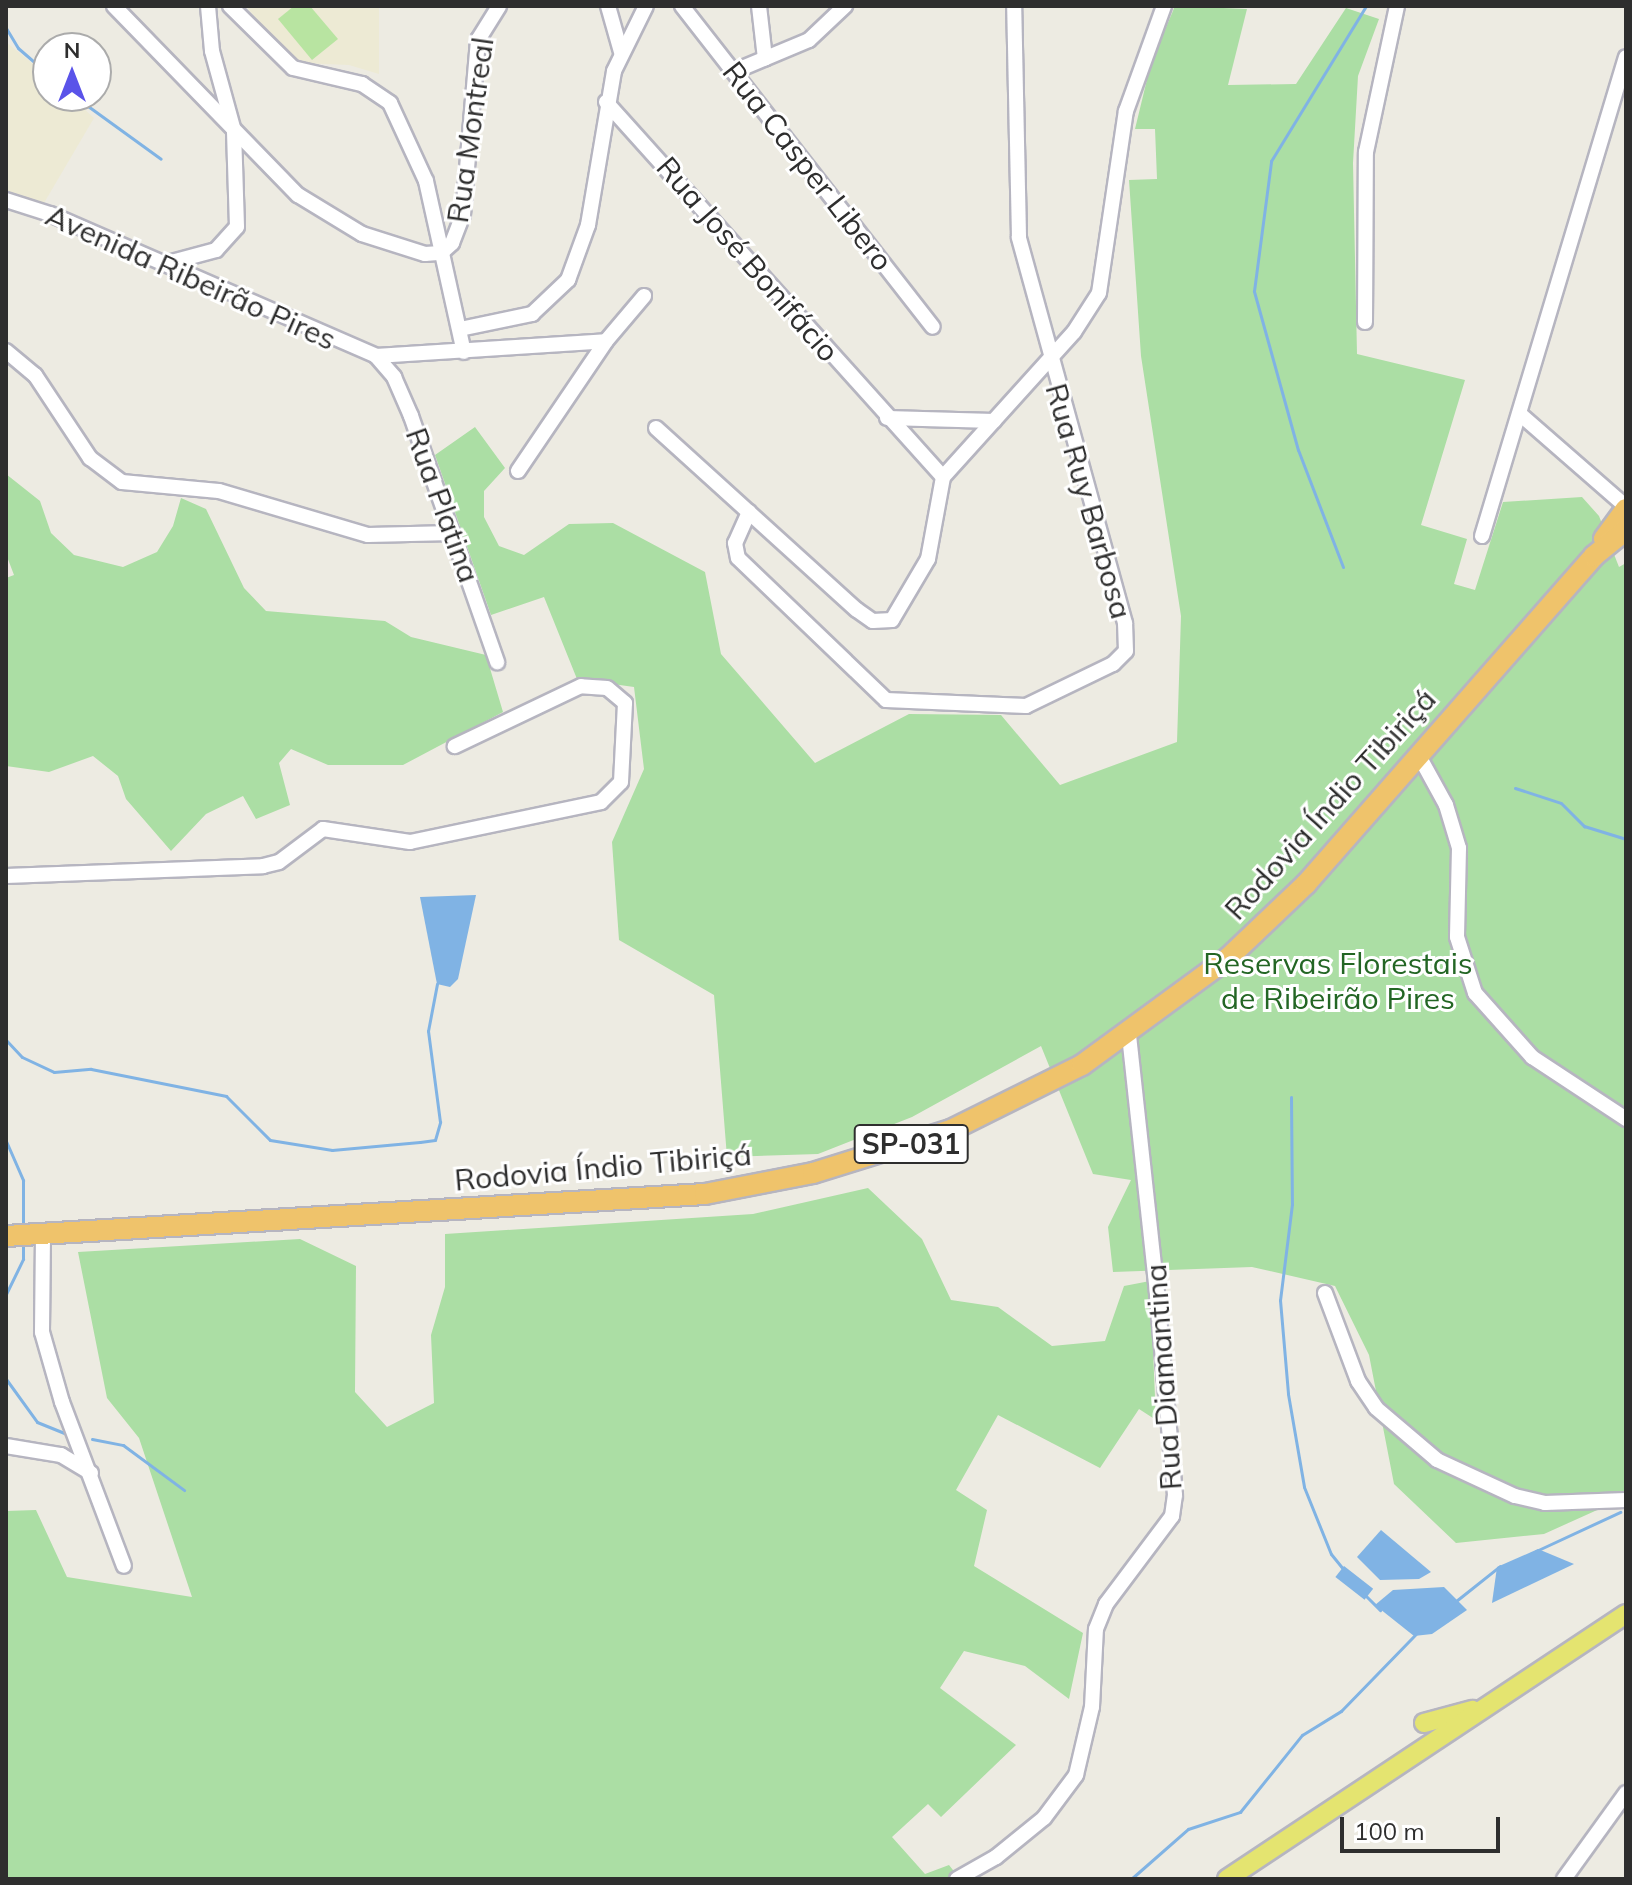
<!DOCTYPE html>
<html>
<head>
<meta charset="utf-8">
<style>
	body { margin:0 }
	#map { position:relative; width:1632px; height:1885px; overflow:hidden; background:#edebe2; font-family:Mulish,sans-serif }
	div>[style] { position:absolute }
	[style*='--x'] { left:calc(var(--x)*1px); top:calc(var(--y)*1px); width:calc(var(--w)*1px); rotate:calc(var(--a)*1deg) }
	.education>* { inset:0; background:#edead4 }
	.green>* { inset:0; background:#abdea4 }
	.pitch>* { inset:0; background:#b8e4a1 }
	.water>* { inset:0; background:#80b3e4; transform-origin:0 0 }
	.stream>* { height:3px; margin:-1.5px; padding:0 1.5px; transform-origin:1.5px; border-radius:1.5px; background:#80b3e4 }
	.roads { filter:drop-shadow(2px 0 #b6b5c0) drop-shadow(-2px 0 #b6b5c0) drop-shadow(0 2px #b6b5c0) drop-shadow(0 -2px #b6b5c0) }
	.minor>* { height:14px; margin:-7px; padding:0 7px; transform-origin:7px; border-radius:7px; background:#fff }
	.major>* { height:18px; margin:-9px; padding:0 9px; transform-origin:9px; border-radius:9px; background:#e4e470 }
	.highway>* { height:20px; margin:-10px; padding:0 10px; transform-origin:10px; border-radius:10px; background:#efc36b }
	span { translate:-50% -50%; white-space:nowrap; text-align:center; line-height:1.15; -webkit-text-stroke:6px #fff; paint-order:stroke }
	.shield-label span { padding:2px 6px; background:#fff; border:2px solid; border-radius:6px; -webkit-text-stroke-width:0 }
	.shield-label { font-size:28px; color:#2e2e2e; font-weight:700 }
	.street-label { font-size:30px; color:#2e2e2e }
	.park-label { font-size:30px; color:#236624 }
	.frame { position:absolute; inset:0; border:8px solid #2e2e2e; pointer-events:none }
	.north { position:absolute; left:32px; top:32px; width:80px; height:80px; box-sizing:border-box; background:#fff; border:2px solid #ababab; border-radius:50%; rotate:0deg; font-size:22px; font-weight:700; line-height:32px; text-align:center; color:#2e2e2e }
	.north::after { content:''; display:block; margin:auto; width:28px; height:36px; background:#5a53e9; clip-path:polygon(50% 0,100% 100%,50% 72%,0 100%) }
	.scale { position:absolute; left:1340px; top:1817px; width:160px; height:36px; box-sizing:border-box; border:4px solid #2e2e2e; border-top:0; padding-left:10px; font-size:24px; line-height:28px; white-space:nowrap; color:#2e2e2e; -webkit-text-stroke:6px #fff; paint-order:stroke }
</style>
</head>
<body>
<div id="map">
	<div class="education">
		<i style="clip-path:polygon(246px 6px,379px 6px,379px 74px,349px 65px,300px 63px,273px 41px)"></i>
		<i style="clip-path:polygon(6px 42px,48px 76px,48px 96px,70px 96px,94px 118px,44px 203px,6px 191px)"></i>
	</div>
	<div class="green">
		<i style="clip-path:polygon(1175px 6px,1247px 9px,1228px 85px,1296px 84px,1346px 8px,1379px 19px,1358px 76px,1353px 163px,1357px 354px,1465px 380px,1421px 525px,1467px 539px,1454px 584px,1475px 590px,1503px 502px,1582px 497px,1599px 516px,1619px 567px,1626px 563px,1626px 1497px,1544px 1534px,1456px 1543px,1394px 1484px,1369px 1355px,1335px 1286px,1252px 1267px,1113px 1272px,1108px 1227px,1131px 1180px,1093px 1174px,1041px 1046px,912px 1117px,818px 1154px,727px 1157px,714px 995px,619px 940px,612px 842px,644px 769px,634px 687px,577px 679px,544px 597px,491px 615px,435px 455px,475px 427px,505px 468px,484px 491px,484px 517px,499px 546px,524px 555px,569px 524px,613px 523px,705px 572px,721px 654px,815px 763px,909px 714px,1001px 715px,1060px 785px,1177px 742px,1181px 616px,1141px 356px,1129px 180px,1157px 179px,1155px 129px,1135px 129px,1151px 63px)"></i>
		<i style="clip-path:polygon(6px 474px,40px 501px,51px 533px,74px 555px,123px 567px,157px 552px,173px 526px,181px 498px,206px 509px,244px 588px,266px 611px,385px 621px,411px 637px,486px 655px,503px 712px,403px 765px,328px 765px,291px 749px,279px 763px,290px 805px,256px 819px,243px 796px,206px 814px,171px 851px,126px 799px,118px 776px,93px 756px,49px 772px,6px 766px,6px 578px,14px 575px,6px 554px)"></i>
		<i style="clip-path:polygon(868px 1188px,922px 1239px,951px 1300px,998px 1307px,1052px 1346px,1105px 1341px,1124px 1286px,1150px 1281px,1156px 1420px,1139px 1409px,1100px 1468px,998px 1415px,956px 1490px,987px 1510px,974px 1566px,1083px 1633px,1069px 1699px,1025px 1666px,964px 1651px,940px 1688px,1016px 1745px,941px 1817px,928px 1804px,892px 1837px,925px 1874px,949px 1865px,960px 1879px,6px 1879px,6px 1511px,36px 1510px,67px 1577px,192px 1597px,139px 1438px,107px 1398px,78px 1252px,300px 1239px,356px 1266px,355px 1392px,387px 1427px,434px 1403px,431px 1335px,445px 1287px,445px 1234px,753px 1214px)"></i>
	</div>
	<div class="pitch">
		<i style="clip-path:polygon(294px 6px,310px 6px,338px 39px,312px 60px,278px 19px)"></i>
	</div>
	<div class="water">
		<i style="clip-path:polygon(476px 895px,458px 979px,450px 987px,437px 984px,420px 897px)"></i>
		<i style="clip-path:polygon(1381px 1530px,1431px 1572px,1419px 1579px,1380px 1580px,1357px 1557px)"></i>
		<i style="clip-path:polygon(1538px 1549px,1574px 1564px,1492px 1603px,1497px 1567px)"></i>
		<i style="left:1344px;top:1566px;width:37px;height:14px;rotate:38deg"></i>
		<i style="clip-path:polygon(1444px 1587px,1467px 1610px,1432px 1634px,1414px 1636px,1375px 1605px,1393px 1590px)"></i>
	</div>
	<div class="stream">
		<i style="--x:6;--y:28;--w:23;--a:59"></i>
		<i style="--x:18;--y:48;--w:40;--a:41"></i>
		<i style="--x:74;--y:96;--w:107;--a:35.9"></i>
		<i style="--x:1343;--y:567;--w:125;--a:-111"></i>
		<i style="--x:1298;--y:450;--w:165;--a:-105.5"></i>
		<i style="--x:1254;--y:291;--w:131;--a:-82.5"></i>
		<i style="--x:1271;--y:161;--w:182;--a:-58.5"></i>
		<i style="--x:1515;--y:788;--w:48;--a:18.1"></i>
		<i style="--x:1561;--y:803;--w:33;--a:45"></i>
		<i style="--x:1584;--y:826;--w:44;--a:17.2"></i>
		<i style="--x:6;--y:1040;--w:23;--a:47"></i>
		<i style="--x:22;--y:1057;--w:35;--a:25"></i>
		<i style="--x:54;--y:1072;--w:37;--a:-5"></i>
		<i style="--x:91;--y:1069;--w:138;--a:11.3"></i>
		<i style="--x:226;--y:1096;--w:62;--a:45"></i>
		<i style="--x:270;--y:1140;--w:63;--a:9.2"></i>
		<i style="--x:332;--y:1150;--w:88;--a:-5.2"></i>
		<i style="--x:420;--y:1142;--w:15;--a:-8"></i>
		<i style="--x:435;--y:1140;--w:19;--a:-74"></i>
		<i style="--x:440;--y:1122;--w:92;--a:-97.5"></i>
		<i style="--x:428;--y:1031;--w:48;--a:-79.2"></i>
		<i style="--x:1291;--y:1097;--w:107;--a:89.5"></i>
		<i style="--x:1292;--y:1204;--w:97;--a:97.1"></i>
		<i style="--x:1280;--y:1300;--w:94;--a:85.1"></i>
		<i style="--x:1288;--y:1394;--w:94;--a:80.2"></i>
		<i style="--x:1304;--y:1487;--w:72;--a:68.1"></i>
		<i style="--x:1331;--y:1554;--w:19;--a:51"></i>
		<i style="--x:6;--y:1141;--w:43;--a:66.4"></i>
		<i style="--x:23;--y:1180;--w:46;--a:90"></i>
		<i style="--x:6;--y:1294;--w:39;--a:-64"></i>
		<i style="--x:23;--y:1259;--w:14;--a:-90"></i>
		<i style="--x:6;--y:1379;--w:53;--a:54.2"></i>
		<i style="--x:37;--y:1422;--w:32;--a:22"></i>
		<i style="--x:92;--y:1439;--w:32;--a:11"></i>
		<i style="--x:123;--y:1445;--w:76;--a:36.4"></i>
		<i style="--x:1536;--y:1551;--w:93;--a:-24.9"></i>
		<i style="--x:1366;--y:1596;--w:20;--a:45"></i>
		<i style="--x:1456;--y:1601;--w:56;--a:-38.5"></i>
		<i style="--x:1131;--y:1879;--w:76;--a:-41.3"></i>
		<i style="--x:1188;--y:1829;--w:55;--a:-18.1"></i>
		<i style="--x:1240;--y:1812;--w:99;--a:-51.2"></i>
		<i style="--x:1302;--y:1735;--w:46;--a:-31.6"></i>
		<i style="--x:1341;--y:1711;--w:107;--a:-45.8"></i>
	</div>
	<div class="roads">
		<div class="minor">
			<i style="--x:114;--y:6;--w:264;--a:45.8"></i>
			<i style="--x:298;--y:195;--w:75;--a:31.4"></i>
			<i style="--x:362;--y:234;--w:66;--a:17.6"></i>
			<i style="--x:425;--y:254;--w:16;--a:-4"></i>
			<i style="--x:441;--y:253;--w:15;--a:-42"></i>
			<i style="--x:452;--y:243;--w:30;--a:-69"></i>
			<i style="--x:463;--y:215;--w:176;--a:-85.1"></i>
			<i style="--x:478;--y:40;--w:40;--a:-58"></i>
			<i style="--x:230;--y:6;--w:88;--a:44.5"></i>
			<i style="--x:293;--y:68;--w:71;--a:13.1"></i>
			<i style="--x:362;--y:84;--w:34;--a:34"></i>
			<i style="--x:390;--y:103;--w:86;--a:65.2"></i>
			<i style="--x:426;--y:181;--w:175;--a:77.5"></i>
			<i style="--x:608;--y:6;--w:48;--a:74.2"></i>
			<i style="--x:682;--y:6;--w:407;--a:52"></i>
			<i style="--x:759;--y:6;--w:53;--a:83.5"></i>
			<i style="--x:735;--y:71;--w:80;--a:-22.7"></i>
			<i style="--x:809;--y:40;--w:50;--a:-43.4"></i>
			<i style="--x:606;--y:102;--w:504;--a:48.06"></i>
			<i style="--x:6;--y:200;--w:46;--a:17.7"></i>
			<i style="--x:50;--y:214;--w:356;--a:23.5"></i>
			<i style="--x:376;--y:356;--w:230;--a:-3.7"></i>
			<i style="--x:164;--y:264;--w:54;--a:-15.1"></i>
			<i style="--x:216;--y:250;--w:31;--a:-48"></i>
			<i style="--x:237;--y:227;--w:96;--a:-91.8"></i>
			<i style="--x:234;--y:131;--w:83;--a:-105.4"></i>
			<i style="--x:212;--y:51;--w:45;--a:-95.1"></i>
			<i style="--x:1365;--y:322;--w:170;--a:-89.7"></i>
			<i style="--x:1366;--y:152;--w:149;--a:-78"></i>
			<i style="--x:460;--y:329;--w:74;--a:-11.8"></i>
			<i style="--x:532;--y:314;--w:50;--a:-43.4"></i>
			<i style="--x:568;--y:280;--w:59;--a:-70"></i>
			<i style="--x:588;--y:225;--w:156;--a:-80.4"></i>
			<i style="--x:614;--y:71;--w:72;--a:-63.8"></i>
			<i style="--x:6;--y:351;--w:38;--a:40"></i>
			<i style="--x:35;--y:375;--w:100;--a:56.5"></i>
			<i style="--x:90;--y:458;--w:40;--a:37"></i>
			<i style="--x:122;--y:482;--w:97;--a:5.3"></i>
			<i style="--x:219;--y:491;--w:155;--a:16.5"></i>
			<i style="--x:368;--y:535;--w:85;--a:-1.3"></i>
			<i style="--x:376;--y:356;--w:28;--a:49"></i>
			<i style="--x:394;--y:377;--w:43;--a:66.4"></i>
			<i style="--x:411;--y:416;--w:261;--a:70.7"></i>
			<i style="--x:1521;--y:415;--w:135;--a:41.1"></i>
			<i style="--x:887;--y:418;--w:107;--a:1.6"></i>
			<i style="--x:656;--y:428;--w:271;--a:42.2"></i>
			<i style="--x:857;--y:610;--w:19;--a:35"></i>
			<i style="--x:873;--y:621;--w:19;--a:-3"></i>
			<i style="--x:892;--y:620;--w:71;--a:-59.5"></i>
			<i style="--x:928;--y:559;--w:83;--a:-79.6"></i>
			<i style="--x:943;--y:477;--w:195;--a:-47.9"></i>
			<i style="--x:1074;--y:332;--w:46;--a:-57.3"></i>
			<i style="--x:1099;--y:293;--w:184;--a:-81.6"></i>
			<i style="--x:1126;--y:111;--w:112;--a:-70.1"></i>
			<i style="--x:518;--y:471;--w:157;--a:-55.9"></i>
			<i style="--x:606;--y:341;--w:59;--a:-49.8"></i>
			<i style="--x:749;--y:512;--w:34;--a:114"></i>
			<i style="--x:735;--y:543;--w:15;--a:79"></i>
			<i style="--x:738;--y:558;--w:205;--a:43.8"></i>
			<i style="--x:886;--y:700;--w:140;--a:2.5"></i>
			<i style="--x:1026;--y:706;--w:97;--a:-25.8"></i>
			<i style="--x:1113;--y:664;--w:18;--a:-45"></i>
			<i style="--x:1126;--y:651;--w:28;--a:-92"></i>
			<i style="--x:1125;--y:623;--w:400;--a:-105.4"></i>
			<i style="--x:1019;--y:237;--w:231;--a:-91.2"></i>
			<i style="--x:1482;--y:536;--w:500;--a:-73.27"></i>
			<i style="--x:1418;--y:754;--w:58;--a:61.2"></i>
			<i style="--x:1446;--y:805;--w:45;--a:73.2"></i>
			<i style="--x:1459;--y:848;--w:89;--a:91.3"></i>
			<i style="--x:1457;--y:937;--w:59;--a:72.2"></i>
			<i style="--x:1475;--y:993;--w:86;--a:48.3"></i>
			<i style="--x:1532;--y:1057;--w:113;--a:33.4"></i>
			<i style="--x:6;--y:876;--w:257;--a:-2.2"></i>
			<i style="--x:263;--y:866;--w:16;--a:-14"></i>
			<i style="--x:279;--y:862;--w:55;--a:-36.9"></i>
			<i style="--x:323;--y:829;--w:88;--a:8.5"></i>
			<i style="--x:410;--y:842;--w:195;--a:-11.8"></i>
			<i style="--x:601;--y:802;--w:28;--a:-45"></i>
			<i style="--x:621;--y:782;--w:79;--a:-87.1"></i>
			<i style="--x:625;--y:703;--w:23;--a:-140"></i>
			<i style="--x:607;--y:688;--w:26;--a:-176"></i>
			<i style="--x:581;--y:686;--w:140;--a:154.5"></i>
			<i style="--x:43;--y:1235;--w:97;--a:90.6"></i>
			<i style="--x:42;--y:1332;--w:73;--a:74.1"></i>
			<i style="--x:62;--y:1402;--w:175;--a:69.3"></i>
			<i style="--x:1325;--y:1293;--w:94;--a:69.4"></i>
			<i style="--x:1358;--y:1381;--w:32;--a:56"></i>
			<i style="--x:1376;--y:1408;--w:80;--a:40.4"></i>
			<i style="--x:1437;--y:1460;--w:86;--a:24.8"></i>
			<i style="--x:1515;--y:1496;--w:31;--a:13"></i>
			<i style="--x:1545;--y:1503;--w:81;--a:-2.1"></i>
			<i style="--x:6;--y:1446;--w:56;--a:9.3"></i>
			<i style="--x:61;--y:1455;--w:35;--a:31"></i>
			<i style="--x:957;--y:1879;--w:45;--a:-29.4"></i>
			<i style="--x:996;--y:1857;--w:62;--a:-39.1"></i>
			<i style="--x:1044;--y:1818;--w:54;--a:-53.3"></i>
			<i style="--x:1076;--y:1775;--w:70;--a:-76.8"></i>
			<i style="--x:1092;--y:1707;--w:78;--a:-87.1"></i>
			<i style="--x:1096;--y:1629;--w:27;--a:-68"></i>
			<i style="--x:1106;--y:1604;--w:110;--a:-53.1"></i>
			<i style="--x:1172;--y:1516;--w:21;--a:-82"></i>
			<i style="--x:1175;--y:1495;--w:203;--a:-95.1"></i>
			<i style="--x:1157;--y:1293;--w:261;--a:-96.2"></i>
			<i style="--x:1564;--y:1879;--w:106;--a:-54.2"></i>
		</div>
		<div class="major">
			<i style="--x:1424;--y:1723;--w:50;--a:-15.2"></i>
			<i style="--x:1227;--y:1879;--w:479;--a:-33.6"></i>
		</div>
		<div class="highway">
			<i style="--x:1604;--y:539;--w:37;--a:-54"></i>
			<i style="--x:6;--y:1236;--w:700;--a:-3.44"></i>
			<i style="--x:705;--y:1194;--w:110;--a:-11"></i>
			<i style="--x:813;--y:1173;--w:145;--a:-17.3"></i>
			<i style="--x:951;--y:1130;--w:146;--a:-26.4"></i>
			<i style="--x:1082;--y:1065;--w:181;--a:-36.2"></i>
			<i style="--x:1228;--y:958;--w:108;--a:-43.5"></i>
			<i style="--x:1306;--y:884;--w:436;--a:-48.7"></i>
			<i style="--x:1594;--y:556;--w:41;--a:-39.1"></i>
		</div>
	</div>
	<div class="shield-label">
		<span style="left:911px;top:1144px">SP-031</span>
	</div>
	<div class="street-label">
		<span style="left:470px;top:130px;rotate:-82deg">Rua Montreal</span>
		<span style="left:808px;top:166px;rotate:52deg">Rua Casper Libero</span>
		<span style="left:748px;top:259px;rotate:49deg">Rua José Bonifácio</span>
		<span style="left:191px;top:277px;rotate:24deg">Avenida Ribeirão Pires</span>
		<span style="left:1089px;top:501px;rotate:74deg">Rua Ruy Barbosa</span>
		<span style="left:443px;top:505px;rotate:70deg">Rua Platina</span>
		<span style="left:1330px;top:804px;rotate:-48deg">Rodovia Índio Tibiriçá</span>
		<span style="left:603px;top:1167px;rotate:-5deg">Rodovia Índio Tibiriçá</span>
		<span style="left:1163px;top:1377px;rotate:-94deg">Rua Diamantina</span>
	</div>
	<div class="park-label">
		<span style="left:1338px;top:980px">Reservas Florestais<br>de Ribeirão Pires</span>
	</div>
	<div class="frame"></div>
	<div class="north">N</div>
	<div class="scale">100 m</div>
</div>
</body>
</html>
